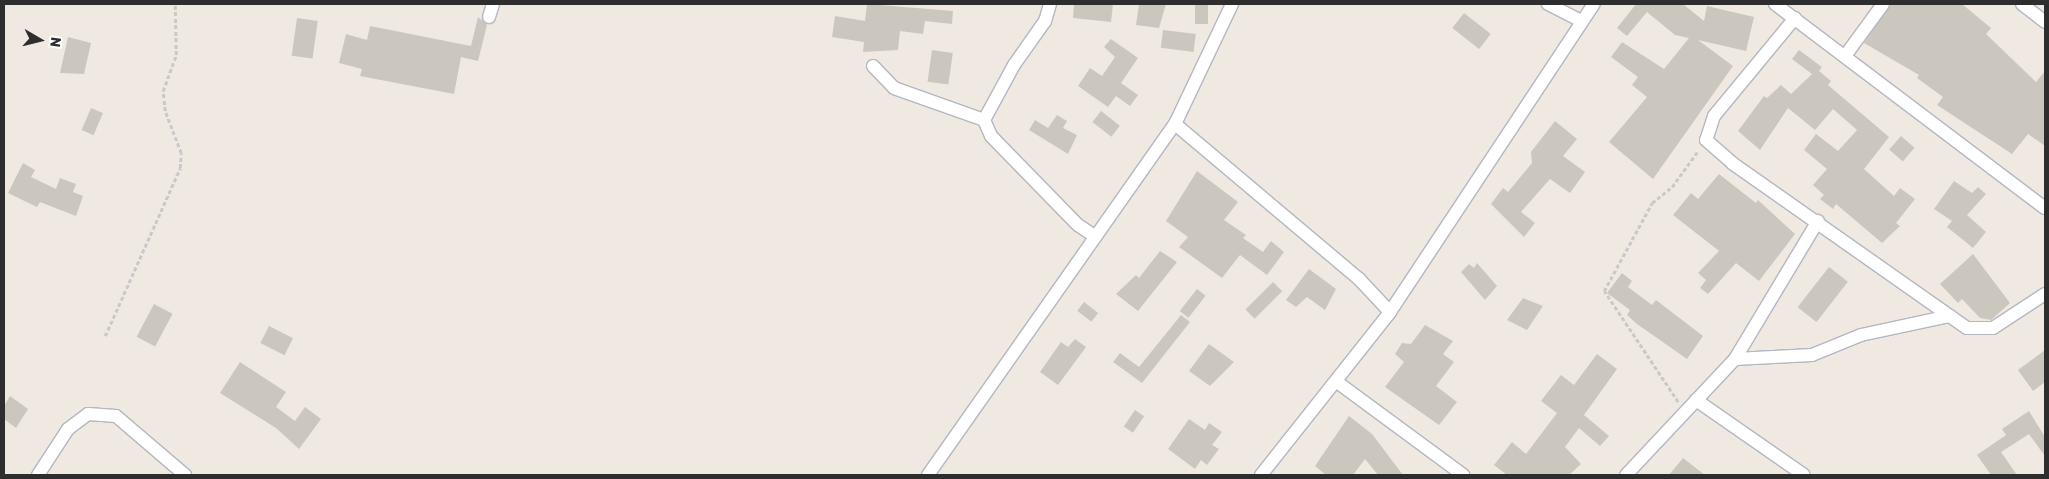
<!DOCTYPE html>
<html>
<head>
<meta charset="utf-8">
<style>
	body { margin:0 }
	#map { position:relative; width:2049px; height:479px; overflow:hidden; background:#efe9e1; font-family:Rubik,sans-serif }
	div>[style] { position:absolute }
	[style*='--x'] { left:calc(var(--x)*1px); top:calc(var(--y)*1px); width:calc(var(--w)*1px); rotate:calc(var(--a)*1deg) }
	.building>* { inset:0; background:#cbc7bf; transform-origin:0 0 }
	.path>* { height:2.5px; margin-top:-1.25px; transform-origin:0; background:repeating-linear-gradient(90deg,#c9c9c9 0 4px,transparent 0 6.5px) }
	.roads { filter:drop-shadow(1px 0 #b4b7c1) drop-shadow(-1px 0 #b4b7c1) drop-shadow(0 1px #b4b7c1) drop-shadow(0 -1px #b4b7c1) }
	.minor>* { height:12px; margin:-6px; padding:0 6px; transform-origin:6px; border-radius:6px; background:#fff }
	span { translate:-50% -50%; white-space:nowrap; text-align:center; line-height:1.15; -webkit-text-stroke:4px #fff; paint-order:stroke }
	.frame { position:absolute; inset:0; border:5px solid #2e2e2e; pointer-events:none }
	.north { position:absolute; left:15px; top:15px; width:50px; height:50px; -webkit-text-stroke:4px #fff; paint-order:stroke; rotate:98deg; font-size:14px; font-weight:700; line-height:20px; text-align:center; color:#2e2e2e }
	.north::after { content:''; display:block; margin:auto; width:18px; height:22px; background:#2e2e2e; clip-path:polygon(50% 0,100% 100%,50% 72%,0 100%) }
</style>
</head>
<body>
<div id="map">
	<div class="building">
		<i style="clip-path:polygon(867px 4px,953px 11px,952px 24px,925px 21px,923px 34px,900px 31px,898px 50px,863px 52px,864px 42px,832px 37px,835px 16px,865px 21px)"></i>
		<i style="clip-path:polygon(1074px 4px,1113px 4px,1111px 22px,1073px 18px)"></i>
		<i style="clip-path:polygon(1139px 4px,1166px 4px,1159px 28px,1136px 25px)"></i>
		<i style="left:1195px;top:4px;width:13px;height:20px"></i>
		<i style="clip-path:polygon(1636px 4px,1683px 4px,1704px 21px,1707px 6px,1754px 17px,1746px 51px,1698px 40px,1733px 66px,1653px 179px,1609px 142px,1647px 97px,1632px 85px,1638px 77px,1611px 57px,1622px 42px,1664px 69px,1689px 38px,1675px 35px,1647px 12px,1627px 36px,1617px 28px)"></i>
		<i style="clip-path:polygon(1891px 4px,1962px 4px,1991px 28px,1986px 34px,2036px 82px,2045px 71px,2045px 146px,2028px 134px,2012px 154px,1937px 105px,1943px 97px,1917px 78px,1919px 75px,1864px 43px)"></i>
		<i style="left:1464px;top:13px;width:34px;height:19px;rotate:38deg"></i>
		<i style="clip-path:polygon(478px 17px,487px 25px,478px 61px,461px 57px,454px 94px,360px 76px,362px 69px,339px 63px,346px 34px,367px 40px,370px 26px,471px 46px)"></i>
		<i style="left:297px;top:18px;width:21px;height:38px;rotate:8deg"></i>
		<i style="left:1163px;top:30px;width:33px;height:18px;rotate:7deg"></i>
		<i style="clip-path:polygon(68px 37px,91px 43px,84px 74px,60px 73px)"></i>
		<i style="clip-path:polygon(1111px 39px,1138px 58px,1121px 83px,1138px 95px,1130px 106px,1116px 96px,1108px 107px,1078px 86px,1090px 68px,1102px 76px,1115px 57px,1104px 47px)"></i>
		<i style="left:932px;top:50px;width:21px;height:32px;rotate:8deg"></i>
		<i style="clip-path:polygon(1799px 50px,1822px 67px,1819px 71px,1831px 81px,1828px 85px,1889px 137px,1864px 169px,1894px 196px,1900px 188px,1915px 199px,1896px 223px,1900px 226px,1882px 243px,1836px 204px,1833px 209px,1820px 199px,1824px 195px,1813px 185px,1827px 169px,1804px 150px,1816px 134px,1838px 151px,1857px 130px,1833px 109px,1815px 130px,1788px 108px,1760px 150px,1738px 131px,1764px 96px,1767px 98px,1781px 85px,1791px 94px,1812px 74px,1792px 59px)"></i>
		<i style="left:91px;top:108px;width:13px;height:24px;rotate:23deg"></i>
		<i style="left:1101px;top:111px;width:24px;height:14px;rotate:38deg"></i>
		<i style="clip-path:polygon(1057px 115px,1067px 121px,1063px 128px,1077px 135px,1068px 154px,1029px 130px,1035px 120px,1048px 128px)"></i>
		<i style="clip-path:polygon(1555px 121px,1577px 139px,1563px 156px,1585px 172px,1570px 193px,1550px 179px,1521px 212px,1535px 223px,1524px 237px,1491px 204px,1503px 188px,1508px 192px,1532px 163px,1531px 152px)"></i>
		<i style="left:1901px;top:136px;width:18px;height:18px;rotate:41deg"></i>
		<i style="clip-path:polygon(23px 163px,35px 170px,31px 177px,56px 189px,60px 178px,76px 184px,73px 192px,83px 196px,76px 216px,40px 202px,37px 207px,8px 193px)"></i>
		<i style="clip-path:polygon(1197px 171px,1238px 202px,1224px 220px,1246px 235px,1243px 238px,1263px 252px,1271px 241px,1284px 252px,1267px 275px,1240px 255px,1222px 278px,1179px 247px,1188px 237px,1166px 221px)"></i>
		<i style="clip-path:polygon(1719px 174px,1756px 203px,1758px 200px,1795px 234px,1759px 281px,1736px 263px,1708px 294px,1700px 288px,1706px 280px,1698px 273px,1719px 251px,1673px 215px,1691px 193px,1698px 199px)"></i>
		<i style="clip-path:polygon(1954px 181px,1972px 193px,1978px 187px,1986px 194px,1967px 215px,1986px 232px,1973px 248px,1947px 227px,1952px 221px,1934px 209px)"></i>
		<i style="clip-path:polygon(1160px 251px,1177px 262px,1138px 311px,1116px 294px,1136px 275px,1139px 278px)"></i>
		<i style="clip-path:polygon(1973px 254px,2010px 303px,1991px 320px,1980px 318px,1962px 299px,1958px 303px,1940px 284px)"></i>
		<i style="clip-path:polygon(1477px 263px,1497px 286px,1485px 300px,1461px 272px,1469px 264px,1474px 268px)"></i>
		<i style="left:1829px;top:267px;width:24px;height:51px;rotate:38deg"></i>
		<i style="clip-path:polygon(1309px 269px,1336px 289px,1325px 310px,1307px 297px,1296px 307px,1286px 300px)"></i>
		<i style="clip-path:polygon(1622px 273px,1632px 281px,1628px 287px,1652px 305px,1656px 300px,1703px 336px,1687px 359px,1637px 324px,1627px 315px,1630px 310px,1607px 293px)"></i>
		<i style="left:1273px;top:282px;width:13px;height:39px;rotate:45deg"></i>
		<i style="left:1197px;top:289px;width:11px;height:28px;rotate:38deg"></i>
		<i style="clip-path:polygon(1523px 298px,1543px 306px,1527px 330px,1507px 320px)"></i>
		<i style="left:1084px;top:302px;width:18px;height:11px;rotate:38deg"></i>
		<i style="left:154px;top:304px;width:21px;height:37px;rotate:28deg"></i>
		<i style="clip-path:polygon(1181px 315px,1190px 322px,1142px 383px,1113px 362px,1120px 353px,1139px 367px)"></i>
		<i style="clip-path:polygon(1425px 325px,1453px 341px,1443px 354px,1454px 362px,1436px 386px,1457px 402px,1439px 425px,1385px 387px,1404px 362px,1395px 354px,1402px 343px,1411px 344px)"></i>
		<i style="left:269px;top:326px;width:27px;height:19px;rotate:27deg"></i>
		<i style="clip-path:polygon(1075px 339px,1086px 347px,1058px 385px,1040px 372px,1061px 342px,1068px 347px)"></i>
		<i style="clip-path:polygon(1209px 344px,1234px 362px,1210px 386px,1189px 371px)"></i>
		<i style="clip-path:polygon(2045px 350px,2045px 382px,2033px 391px,2018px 370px)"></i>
		<i style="clip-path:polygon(1597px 354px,1617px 369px,1584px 415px,1609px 436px,1600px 446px,1579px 428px,1565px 447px,1581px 464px,1569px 475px,1507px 475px,1494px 465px,1512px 442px,1526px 454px,1557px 413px,1541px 401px,1561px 375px,1574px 385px)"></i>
		<i style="clip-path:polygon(240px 362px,286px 392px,276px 407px,295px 421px,305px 407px,321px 419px,299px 449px,276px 428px,220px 393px)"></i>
		<i style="clip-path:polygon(10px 396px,28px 409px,16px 428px,4px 419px,4px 406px)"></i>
		<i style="left:1135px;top:410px;width:11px;height:20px;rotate:34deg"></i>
		<i style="clip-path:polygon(2029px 411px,2045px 437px,2045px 456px,2029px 434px,2001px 452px,2017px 475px,1991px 475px,1977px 455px,2006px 435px,2002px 429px)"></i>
		<i style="clip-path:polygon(1349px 416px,1372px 434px,1403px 475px,1378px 475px,1365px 459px,1353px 475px,1326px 475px,1315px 466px)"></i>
		<i style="clip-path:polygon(1189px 419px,1205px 430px,1209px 423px,1222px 432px,1212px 445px,1219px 449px,1207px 465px,1201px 460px,1195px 469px,1168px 449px)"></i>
		<i style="clip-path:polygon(1683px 458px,1705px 475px,1669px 475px)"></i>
	</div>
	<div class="path">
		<i style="--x:105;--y:336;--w:184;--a:-65.9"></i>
		<i style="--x:180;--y:168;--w:15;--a:-86"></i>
		<i style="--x:181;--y:153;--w:45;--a:-110.9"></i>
		<i style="--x:165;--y:111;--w:20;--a:-96"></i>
		<i style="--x:163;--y:91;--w:38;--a:-70"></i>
		<i style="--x:176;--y:55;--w:51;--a:-91.1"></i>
		<i style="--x:1678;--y:402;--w:133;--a:-123.7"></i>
		<i style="--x:1604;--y:291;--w:100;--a:-61.4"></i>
		<i style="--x:1652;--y:203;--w:26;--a:-39"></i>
		<i style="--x:1672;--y:187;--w:44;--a:-54.2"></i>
	</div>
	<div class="roads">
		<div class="minor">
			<i style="--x:1050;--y:4;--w:18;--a:106"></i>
			<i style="--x:1045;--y:21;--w:54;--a:125.2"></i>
			<i style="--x:1014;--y:65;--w:63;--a:118.6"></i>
			<i style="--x:984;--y:120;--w:17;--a:66"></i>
			<i style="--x:991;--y:136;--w:124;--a:45.7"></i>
			<i style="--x:1078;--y:225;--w:18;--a:34"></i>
			<i style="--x:1232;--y:4;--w:133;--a:115.4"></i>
			<i style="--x:1175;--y:124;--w:241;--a:40.1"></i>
			<i style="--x:1359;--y:279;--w:45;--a:46.8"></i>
			<i style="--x:1548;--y:4;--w:38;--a:27"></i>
			<i style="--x:1775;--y:4;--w:338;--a:37.1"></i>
			<i style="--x:2022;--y:4;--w:29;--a:38"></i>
			<i style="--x:489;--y:17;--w:14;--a:-73"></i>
			<i style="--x:1795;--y:18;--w:127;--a:129.6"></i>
			<i style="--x:1714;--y:116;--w:25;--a:108"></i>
			<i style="--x:1706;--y:140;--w:35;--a:41"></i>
			<i style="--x:1732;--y:163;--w:287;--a:35.1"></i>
			<i style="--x:1967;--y:328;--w:26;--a:0"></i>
			<i style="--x:1993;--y:328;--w:62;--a:-33.2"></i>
			<i style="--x:1845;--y:56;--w:64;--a:-53.8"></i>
			<i style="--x:873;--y:66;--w:30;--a:46"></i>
			<i style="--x:894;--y:88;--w:96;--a:19.6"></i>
			<i style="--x:1735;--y:359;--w:77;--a:-3"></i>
			<i style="--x:1812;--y:355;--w:53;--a:-22.2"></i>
			<i style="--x:1861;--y:335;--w:91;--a:-12.1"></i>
			<i style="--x:1337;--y:382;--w:157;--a:36.4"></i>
			<i style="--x:1696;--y:400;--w:131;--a:34.8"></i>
			<i style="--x:38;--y:475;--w:55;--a:-56.9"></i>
			<i style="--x:68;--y:429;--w:25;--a:-37"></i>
			<i style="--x:88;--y:414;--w:28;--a:4"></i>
			<i style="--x:116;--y:416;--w:91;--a:40.5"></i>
			<i style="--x:928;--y:475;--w:429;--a:-54.9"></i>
			<i style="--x:1261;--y:475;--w:208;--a:-51.6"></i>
			<i style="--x:1390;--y:312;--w:369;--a:-56.5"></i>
			<i style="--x:1626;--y:475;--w:159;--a:-46.8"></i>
			<i style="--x:1735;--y:359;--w:161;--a:-59"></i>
		</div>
	</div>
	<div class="frame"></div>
	<div class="north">N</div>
</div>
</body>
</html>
